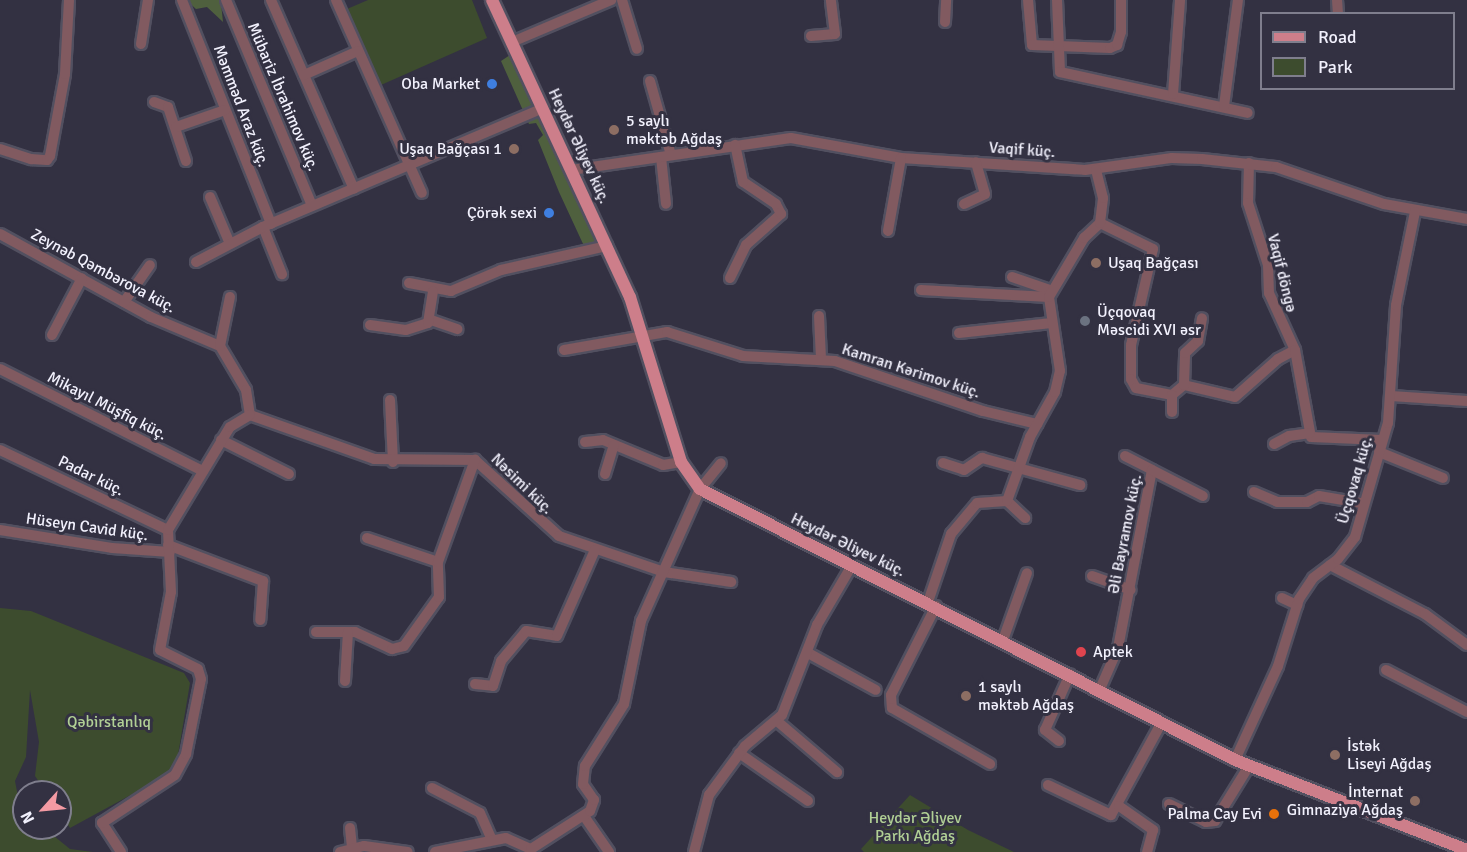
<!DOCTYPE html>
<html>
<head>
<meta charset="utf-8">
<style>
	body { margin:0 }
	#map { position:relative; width:1467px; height:852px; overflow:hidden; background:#333142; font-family:Signika,sans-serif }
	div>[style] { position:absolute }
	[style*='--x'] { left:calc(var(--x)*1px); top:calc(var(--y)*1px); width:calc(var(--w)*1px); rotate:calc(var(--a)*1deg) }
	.green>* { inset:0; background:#3d4c2e }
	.forest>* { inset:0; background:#4f603e }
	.roads { filter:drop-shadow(2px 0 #525060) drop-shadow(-2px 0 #525060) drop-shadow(0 2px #525060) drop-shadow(0 -2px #525060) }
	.minor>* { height:10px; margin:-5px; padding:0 5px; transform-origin:5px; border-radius:5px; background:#815a60 }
	.major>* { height:12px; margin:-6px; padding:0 6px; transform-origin:6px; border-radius:6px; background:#cd7e8a }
	.dots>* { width:16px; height:16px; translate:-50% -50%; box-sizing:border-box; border:3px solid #333142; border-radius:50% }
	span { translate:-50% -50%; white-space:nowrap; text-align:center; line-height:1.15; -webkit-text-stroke:6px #333142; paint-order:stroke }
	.poi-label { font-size:16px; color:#f2f1fd }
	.right { translate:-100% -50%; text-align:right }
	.left { translate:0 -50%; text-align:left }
	.street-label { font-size:16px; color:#f2f1fd }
	.park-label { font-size:16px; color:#b1d095 }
	.legend { position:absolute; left:1260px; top:12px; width:195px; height:78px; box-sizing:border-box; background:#333142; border:2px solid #7f7e8d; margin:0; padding:8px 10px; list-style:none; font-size:18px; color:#f2f1fd }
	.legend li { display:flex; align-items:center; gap:12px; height:30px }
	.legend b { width:30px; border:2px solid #7f7e8d }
	.north { position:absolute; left:12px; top:780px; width:60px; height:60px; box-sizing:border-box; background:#333142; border:2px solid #7f7e8d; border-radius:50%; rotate:243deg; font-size:16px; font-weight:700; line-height:24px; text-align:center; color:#f2f1fd }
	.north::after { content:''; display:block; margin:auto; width:21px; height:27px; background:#f49aa3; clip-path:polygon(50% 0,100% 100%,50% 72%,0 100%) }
</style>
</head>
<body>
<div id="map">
	<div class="green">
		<i style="clip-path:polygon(368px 0,472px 0,487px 38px,381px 85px,347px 9px)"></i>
		<i style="clip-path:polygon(0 608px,31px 611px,184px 673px,190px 683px,177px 761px,162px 778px,70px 828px,60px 813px,60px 792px,46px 792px,35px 776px,39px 742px,30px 690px,26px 757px,15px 781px,24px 828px,44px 828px,70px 849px,93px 852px,0 852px)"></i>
		<i style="clip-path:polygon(910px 795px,968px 830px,1014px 852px,864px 852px,861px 849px)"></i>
	</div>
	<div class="forest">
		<i style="clip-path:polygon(186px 0,225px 0,221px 3px,223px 22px,207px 7px,196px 9px)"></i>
		<i style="clip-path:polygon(513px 53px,600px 242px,584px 246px,559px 192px,538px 140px,543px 135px,536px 123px,529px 124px,501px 61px)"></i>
	</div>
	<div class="roads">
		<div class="minor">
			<i style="--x:182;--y:0;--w:241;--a:68.3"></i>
			<i style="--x:226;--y:0;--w:223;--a:67.3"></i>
			<i style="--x:271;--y:0;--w:206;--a:66.3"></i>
			<i style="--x:336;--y:0;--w:211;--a:66"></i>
			<i style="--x:622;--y:0;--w:51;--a:73"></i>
			<i style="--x:1028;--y:0;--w:45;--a:84.9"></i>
			<i style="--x:1032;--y:45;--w:78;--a:2.2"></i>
			<i style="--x:1110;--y:48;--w:8;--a:-23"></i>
			<i style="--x:1117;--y:45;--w:14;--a:-73"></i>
			<i style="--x:1121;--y:32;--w:32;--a:-90"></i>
			<i style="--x:1057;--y:0;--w:72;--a:87.6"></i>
			<i style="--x:1060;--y:72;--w:192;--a:12.3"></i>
			<i style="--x:1337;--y:0;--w:14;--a:86"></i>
			<i style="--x:945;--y:22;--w:22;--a:-87"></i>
			<i style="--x:811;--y:36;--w:24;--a:-5"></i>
			<i style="--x:835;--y:34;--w:34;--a:-97"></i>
			<i style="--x:512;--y:42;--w:108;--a:-23"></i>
			<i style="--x:141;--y:44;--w:45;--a:-81"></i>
			<i style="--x:304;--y:75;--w:59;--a:-24"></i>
			<i style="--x:650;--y:81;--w:77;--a:74.2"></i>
			<i style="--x:1173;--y:94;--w:94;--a:-85.7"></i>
			<i style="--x:154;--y:102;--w:15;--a:20"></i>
			<i style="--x:168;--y:107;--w:57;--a:71.6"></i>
			<i style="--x:1224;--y:106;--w:107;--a:-82.5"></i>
			<i style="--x:176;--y:127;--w:52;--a:-19.1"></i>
			<i style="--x:0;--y:149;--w:33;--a:18"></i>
			<i style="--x:31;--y:159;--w:16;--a:4"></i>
			<i style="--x:47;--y:160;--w:5;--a:-53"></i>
			<i style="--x:50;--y:156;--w:83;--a:-79.6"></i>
			<i style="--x:65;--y:74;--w:74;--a:-86.9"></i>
			<i style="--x:661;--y:157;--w:47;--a:83.9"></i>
			<i style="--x:1249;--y:163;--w:40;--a:91.4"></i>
			<i style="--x:1248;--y:203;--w:65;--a:72.1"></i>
			<i style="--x:1268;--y:265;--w:28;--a:88"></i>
			<i style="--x:1269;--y:293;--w:63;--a:65.5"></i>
			<i style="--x:571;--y:170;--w:222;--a:-8.3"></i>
			<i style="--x:791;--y:138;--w:112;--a:10.3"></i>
			<i style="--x:901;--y:158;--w:184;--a:3.7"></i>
			<i style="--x:1085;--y:170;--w:88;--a:-7.9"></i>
			<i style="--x:1172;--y:158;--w:30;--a:2"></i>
			<i style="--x:1202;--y:159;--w:74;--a:6.2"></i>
			<i style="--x:1276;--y:167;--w:114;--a:18.9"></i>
			<i style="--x:1384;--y:204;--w:84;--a:10.2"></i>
			<i style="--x:210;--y:197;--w:51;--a:66.9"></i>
			<i style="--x:964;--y:204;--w:23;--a:-25"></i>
			<i style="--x:985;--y:194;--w:33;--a:-106"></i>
			<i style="--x:1100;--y:223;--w:59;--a:26.1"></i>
			<i style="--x:1153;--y:249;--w:98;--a:102.9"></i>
			<i style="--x:1131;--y:345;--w:34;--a:90"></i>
			<i style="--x:1131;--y:379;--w:10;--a:61"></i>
			<i style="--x:1136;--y:388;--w:37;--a:11"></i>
			<i style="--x:1172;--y:395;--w:16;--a:-40"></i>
			<i style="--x:1184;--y:385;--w:52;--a:13.2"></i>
			<i style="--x:1235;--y:397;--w:57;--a:-41.5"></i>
			<i style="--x:1278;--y:359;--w:19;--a:-28"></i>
			<i style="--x:1295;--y:350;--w:88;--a:79.6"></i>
			<i style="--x:1311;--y:437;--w:71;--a:2.4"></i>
			<i style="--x:263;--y:227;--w:51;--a:68"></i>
			<i style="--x:888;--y:231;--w:74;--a:-79.9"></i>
			<i style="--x:0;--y:234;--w:172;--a:28.8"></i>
			<i style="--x:151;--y:317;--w:75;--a:22.8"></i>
			<i style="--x:220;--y:346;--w:51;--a:59.4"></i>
			<i style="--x:246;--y:390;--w:25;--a:81"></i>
			<i style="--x:196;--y:262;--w:76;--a:-27.6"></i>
			<i style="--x:263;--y:227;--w:304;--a:-23"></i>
			<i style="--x:1012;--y:277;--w:40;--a:18.9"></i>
			<i style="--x:730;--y:278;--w:37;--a:-64"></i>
			<i style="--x:746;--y:245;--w:47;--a:-41.5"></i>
			<i style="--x:781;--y:214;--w:11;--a:-117"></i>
			<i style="--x:776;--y:204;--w:40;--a:-146"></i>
			<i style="--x:743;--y:182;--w:38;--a:-102"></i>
			<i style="--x:409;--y:283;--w:43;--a:10.8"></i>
			<i style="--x:451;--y:291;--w:54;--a:-22.8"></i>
			<i style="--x:501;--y:270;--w:109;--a:-12.8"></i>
			<i style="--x:921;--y:290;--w:128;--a:3.1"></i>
			<i style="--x:124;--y:302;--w:45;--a:-54.9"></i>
			<i style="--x:819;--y:316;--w:43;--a:87.3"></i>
			<i style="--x:431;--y:320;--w:28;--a:19"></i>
			<i style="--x:370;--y:325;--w:36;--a:8"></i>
			<i style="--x:406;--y:330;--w:23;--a:-18"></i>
			<i style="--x:428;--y:323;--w:32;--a:-81"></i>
			<i style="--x:959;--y:333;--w:93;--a:-6.2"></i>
			<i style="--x:52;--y:335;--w:64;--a:-62.2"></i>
			<i style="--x:220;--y:346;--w:50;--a:-78.5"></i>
			<i style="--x:564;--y:350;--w:105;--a:-9.9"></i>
			<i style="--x:667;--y:332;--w:80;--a:17.5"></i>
			<i style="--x:743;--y:356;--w:92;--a:3.1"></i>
			<i style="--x:835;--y:361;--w:156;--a:18.7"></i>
			<i style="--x:983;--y:411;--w:56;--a:13.5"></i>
			<i style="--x:0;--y:369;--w:225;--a:26.7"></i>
			<i style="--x:1184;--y:385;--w:32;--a:-88"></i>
			<i style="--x:1185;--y:353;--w:18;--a:-43"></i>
			<i style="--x:1198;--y:341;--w:23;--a:-80"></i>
			<i style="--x:1172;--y:395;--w:17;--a:90"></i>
			<i style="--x:1391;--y:396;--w:76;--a:3.8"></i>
			<i style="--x:390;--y:400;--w:62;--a:87.2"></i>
			<i style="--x:250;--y:415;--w:132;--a:19.5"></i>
			<i style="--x:374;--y:459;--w:101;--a:0.6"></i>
			<i style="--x:475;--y:460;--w:113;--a:42.1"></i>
			<i style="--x:559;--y:536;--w:111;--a:18.9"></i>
			<i style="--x:664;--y:572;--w:68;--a:8.5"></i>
			<i style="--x:221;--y:440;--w:76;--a:26.6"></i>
			<i style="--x:585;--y:442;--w:18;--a:-6"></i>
			<i style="--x:603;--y:440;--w:65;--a:22.6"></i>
			<i style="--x:663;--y:465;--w:18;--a:-9"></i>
			<i style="--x:1274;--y:444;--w:17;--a:-28"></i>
			<i style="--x:1289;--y:436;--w:21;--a:-8"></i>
			<i style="--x:0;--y:450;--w:186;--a:25.5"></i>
			<i style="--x:1379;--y:452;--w:69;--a:22.1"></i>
			<i style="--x:1125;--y:456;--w:30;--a:27"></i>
			<i style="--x:943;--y:463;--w:22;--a:18"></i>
			<i style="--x:964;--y:470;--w:22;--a:-34"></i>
			<i style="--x:982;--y:458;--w:102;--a:15.4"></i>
			<i style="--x:605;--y:474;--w:30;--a:-73"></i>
			<i style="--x:1254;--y:492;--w:25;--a:23"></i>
			<i style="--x:1277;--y:502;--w:30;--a:0"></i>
			<i style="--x:1307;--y:502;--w:13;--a:-27"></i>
			<i style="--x:1319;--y:496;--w:43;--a:9.5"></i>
			<i style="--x:1007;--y:501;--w:25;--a:43"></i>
			<i style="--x:0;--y:530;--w:113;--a:9.1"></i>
			<i style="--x:112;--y:548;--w:58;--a:3.9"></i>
			<i style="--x:367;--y:538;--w:75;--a:18.7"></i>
			<i style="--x:168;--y:545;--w:102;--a:20.8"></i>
			<i style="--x:263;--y:581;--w:39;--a:94"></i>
			<i style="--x:1330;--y:565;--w:107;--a:27.3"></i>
			<i style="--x:1425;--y:614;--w:52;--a:36.4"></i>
			<i style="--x:1092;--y:576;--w:41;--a:19.7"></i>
			<i style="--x:1282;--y:598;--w:17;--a:25"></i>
			<i style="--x:928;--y:602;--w:72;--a:-71.3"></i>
			<i style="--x:951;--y:534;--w:40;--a:-50"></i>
			<i style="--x:977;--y:503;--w:30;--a:-4"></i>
			<i style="--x:1007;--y:501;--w:68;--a:-70.2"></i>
			<i style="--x:1030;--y:437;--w:51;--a:-60.9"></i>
			<i style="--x:1055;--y:392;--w:22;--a:-77"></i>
			<i style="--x:1060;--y:371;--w:75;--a:-98.5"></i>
			<i style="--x:1049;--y:297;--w:69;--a:-59.3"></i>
			<i style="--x:1084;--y:238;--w:22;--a:-43"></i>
			<i style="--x:1100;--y:223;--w:25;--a:-83"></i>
			<i style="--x:1103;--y:198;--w:29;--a:-104"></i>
			<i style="--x:936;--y:606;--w:100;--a:116.8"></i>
			<i style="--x:891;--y:695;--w:13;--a:86"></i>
			<i style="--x:892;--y:708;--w:113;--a:29.7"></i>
			<i style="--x:316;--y:632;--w:39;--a:0"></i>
			<i style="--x:355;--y:632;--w:41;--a:24.7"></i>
			<i style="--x:392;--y:649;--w:12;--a:-14"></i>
			<i style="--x:404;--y:646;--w:60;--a:-54.5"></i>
			<i style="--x:439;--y:597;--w:35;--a:-92"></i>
			<i style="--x:438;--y:562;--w:109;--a:-70.1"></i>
			<i style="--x:1003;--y:640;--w:71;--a:-70.3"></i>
			<i style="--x:808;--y:653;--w:77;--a:28.6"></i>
			<i style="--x:1386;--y:670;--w:91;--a:27.4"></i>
			<i style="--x:345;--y:681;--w:49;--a:-86.5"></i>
			<i style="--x:475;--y:684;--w:18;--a:6"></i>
			<i style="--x:493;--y:686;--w:26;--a:-72"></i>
			<i style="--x:501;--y:661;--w:39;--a:-50"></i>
			<i style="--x:526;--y:631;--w:31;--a:9"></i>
			<i style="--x:557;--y:636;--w:94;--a:-66.2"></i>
			<i style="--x:1100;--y:689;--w:45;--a:-66.3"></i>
			<i style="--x:1118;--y:648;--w:181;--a:-79.2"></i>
			<i style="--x:1152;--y:470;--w:57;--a:27"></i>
			<i style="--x:777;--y:721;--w:79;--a:40.4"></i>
			<i style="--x:1059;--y:741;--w:18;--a:-142"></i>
			<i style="--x:1045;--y:730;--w:61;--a:-65.9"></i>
			<i style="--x:739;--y:753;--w:84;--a:34.8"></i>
			<i style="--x:1235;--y:760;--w:103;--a:-65.4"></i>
			<i style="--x:1278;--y:666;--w:70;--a:-72.6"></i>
			<i style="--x:1299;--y:599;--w:25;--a:-56"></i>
			<i style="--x:1313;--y:578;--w:31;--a:-37"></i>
			<i style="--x:1338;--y:559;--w:28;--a:-52"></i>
			<i style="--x:1355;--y:537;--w:119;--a:-73.9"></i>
			<i style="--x:1388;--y:423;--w:118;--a:-86.1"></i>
			<i style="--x:1396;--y:305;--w:95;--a:-78.5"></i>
			<i style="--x:1048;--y:785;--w:70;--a:25.5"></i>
			<i style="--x:1111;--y:815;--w:106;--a:-61.3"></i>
			<i style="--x:432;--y:788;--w:54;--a:27.5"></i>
			<i style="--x:480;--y:813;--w:27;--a:66"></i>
			<i style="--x:1169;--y:804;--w:41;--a:25.9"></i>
			<i style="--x:1206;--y:822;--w:9;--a:-6"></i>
			<i style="--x:1215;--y:821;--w:65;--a:-58.3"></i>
			<i style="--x:1119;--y:806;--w:42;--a:35.2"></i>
			<i style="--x:1153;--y:830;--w:23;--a:105"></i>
			<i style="--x:584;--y:816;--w:44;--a:55.2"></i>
			<i style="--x:350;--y:828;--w:20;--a:84"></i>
			<i style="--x:121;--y:852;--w:35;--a:-123"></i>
			<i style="--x:102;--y:823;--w:87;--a:-33.3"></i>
			<i style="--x:175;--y:775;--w:24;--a:-62"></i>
			<i style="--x:186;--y:754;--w:76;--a:-78.7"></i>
			<i style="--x:201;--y:679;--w:10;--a:-107"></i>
			<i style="--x:198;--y:669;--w:42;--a:-153.4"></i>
			<i style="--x:160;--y:650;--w:59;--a:-79.3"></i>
			<i style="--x:171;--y:592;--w:62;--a:-92.8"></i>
			<i style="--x:168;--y:530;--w:120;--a:-59"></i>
			<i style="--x:230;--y:427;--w:23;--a:-31"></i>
			<i style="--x:340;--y:852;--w:25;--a:-14"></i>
			<i style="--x:364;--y:846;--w:44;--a:7.8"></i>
			<i style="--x:435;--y:852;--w:72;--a:-11.2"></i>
			<i style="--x:506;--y:838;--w:27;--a:24"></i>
			<i style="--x:531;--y:849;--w:70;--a:-32.8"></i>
			<i style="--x:590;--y:811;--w:12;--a:-70"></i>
			<i style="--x:594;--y:800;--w:19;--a:-125"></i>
			<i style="--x:583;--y:784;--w:18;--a:-84"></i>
			<i style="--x:585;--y:766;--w:73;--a:-57.8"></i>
			<i style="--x:624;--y:704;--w:85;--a:-78.4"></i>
			<i style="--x:641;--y:621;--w:145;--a:-65.9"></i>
			<i style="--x:700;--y:489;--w:33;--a:-51"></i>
			<i style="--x:694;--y:852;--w:59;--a:-75.3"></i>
			<i style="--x:709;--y:795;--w:61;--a:-53.7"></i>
			<i style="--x:745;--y:746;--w:48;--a:-40"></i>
			<i style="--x:782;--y:715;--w:97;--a:-68.7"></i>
			<i style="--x:817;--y:625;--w:69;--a:-59.7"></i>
		</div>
		<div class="major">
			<i style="--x:492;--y:0;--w:327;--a:65.1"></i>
			<i style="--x:630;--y:297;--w:173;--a:72.8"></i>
			<i style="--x:681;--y:462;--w:33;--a:55"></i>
			<i style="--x:700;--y:489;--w:600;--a:26.86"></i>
			<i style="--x:1235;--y:760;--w:249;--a:21.2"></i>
		</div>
	</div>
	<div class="dots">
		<i style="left:492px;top:84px;background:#3f7fe0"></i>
		<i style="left:614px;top:130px;background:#8d6e63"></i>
		<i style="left:514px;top:149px;background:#8d6e63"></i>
		<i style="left:549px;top:213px;background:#3f7fe0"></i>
		<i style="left:1096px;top:263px;background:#8d6e63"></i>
		<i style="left:1085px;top:321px;background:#6b7280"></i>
		<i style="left:1081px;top:652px;background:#e0444e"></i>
		<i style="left:966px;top:696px;background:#8d6e63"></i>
		<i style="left:1335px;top:755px;background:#8d6e63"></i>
		<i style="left:1415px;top:801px;background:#8d6e63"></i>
		<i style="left:1274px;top:814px;background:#e8710a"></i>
	</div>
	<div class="poi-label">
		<span class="right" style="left:480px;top:84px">Oba Market</span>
		<span class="left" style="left:626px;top:130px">5 saylı<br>məktəb Ağdaş</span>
		<span class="right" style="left:502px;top:149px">Uşaq Bağçası 1</span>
		<span class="right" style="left:537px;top:213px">Çörək sexi</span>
		<span class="left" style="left:1108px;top:263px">Uşaq Bağçası</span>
		<span class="left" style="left:1097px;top:321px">Üçqovaq<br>Məscidi XVI əsr</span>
		<span class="left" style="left:1093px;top:652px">Aptek</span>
		<span class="left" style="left:978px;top:696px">1 saylı<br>məktəb Ağdaş</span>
		<span class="left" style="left:1347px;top:755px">İstək<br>Liseyi Ağdaş</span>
		<span class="right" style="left:1403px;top:801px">İnternat<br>Gimnaziya Ağdaş</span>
		<span class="right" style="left:1262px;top:814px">Palma Cay Evi</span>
	</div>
	<div class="street-label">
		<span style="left:283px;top:97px;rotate:67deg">Mübariz İbrahimov küç.</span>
		<span style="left:241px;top:106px;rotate:69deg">Məmməd Araz küç.</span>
		<span style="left:579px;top:146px;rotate:65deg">Heydər Əliyev küç.</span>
		<span style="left:1022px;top:150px;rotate:4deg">Vaqif küç.</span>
		<span style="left:103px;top:271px;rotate:28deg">Zeynəb Qəmbərova küç.</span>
		<span style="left:1282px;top:273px;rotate:76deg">Vaqif döngə</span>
		<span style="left:911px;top:371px;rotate:18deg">Kamran Kərimov küç.</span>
		<span style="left:107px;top:406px;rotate:27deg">Mikayıl Müşfiq küç.</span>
		<span style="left:91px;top:476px;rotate:26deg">Padar küç.</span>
		<span style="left:1355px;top:480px;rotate:-74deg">Üçqovaq küç.</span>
		<span style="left:522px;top:484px;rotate:44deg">Nəsimi küç.</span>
		<span style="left:87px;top:527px;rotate:8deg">Hüseyn Cavid küç.</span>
		<span style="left:1125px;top:534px;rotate:-79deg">Əli Bayramov küç.</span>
		<span style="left:848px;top:545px;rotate:26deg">Heydər Əliyev küç.</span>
	</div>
	<div class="park-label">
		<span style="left:109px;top:722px">Qəbirstanlıq</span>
		<span style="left:915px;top:827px">Heydər Əliyev<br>Parkı Ağdaş</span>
	</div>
	<ul class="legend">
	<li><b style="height:8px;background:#cd7e8a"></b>Road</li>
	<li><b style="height:16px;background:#3d4c2e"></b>Park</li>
	</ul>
	<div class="north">N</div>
</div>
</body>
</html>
